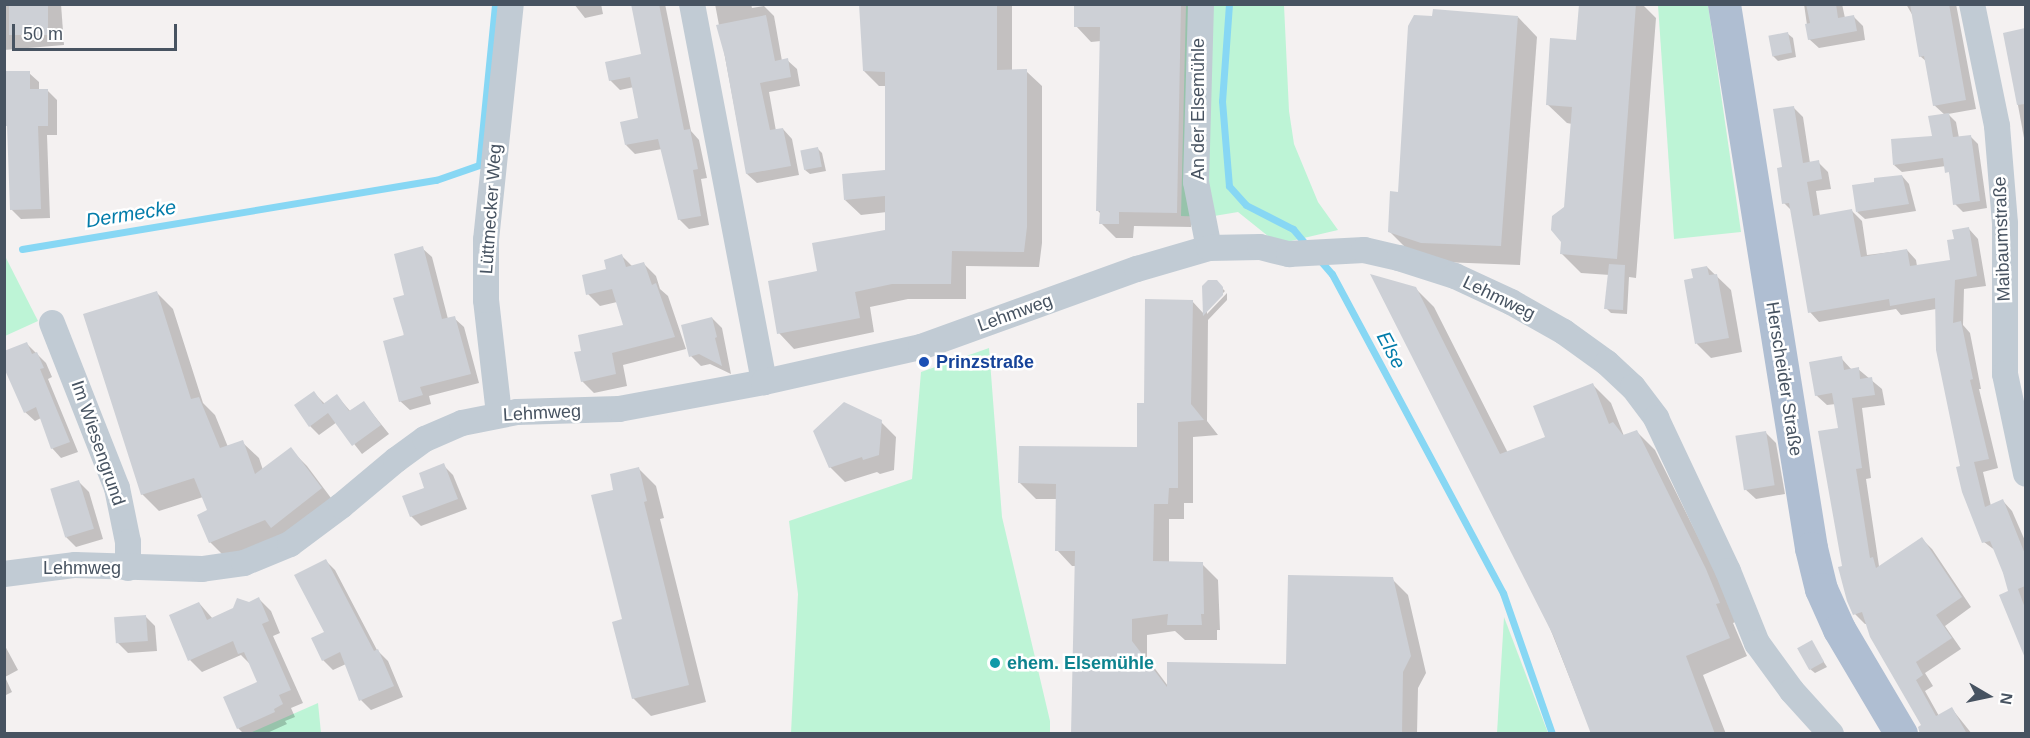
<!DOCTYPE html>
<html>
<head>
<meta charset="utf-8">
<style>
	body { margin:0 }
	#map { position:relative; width:2030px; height:738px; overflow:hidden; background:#f4f1f1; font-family:Helvetica,sans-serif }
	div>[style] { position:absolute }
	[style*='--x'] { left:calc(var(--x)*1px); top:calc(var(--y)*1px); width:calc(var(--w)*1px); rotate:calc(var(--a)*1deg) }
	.green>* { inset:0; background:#bdf4d6 }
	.shadow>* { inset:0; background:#0003 }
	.stream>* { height:7px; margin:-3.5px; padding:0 3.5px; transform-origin:3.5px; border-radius:3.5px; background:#87d7f4 }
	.building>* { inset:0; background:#cdd0d6; transform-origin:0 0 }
	.minor>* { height:26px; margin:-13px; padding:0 13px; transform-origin:13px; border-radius:13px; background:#c1cbd4 }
	.major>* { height:33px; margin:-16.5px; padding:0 16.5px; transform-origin:16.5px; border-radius:16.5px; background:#afbed2 }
	.dots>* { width:16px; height:16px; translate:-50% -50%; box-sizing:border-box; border:3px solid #fff; border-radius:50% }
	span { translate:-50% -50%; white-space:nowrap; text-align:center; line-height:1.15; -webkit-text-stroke:5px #fff; paint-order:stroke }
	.street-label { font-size:18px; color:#475361 }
	.transit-label { font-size:18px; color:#164399; font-weight:700 }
	.left { translate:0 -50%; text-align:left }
	.culture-label { font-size:18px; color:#0d838f; font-weight:700 }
	.water-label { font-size:20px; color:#027caa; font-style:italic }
	.frame { position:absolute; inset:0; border:6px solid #475361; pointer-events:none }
	.north { position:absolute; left:1958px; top:666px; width:60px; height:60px; -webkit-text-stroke:4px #fff; paint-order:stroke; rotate:99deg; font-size:16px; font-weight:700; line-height:24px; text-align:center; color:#475361 }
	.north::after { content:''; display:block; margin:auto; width:21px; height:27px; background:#475361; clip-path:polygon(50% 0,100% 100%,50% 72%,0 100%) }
	.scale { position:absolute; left:12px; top:24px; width:165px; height:27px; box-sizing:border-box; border:3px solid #475361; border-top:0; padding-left:8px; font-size:18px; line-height:21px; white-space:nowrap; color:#475361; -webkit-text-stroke:4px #fff; paint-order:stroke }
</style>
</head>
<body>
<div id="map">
	<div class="green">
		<i style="clip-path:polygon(1186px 5px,1284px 5px,1289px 111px,1294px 144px,1318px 202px,1338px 230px,1278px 244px,1238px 212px,1208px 217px,1181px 216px)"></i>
		<i style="clip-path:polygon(1658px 5px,1708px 5px,1741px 232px,1674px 239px)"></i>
		<i style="clip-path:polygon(5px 256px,38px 321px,5px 336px,4px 336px)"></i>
		<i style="clip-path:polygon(989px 348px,1002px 517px,1050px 721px,1050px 733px,791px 733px,798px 594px,789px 521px,912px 479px,921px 372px)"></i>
		<i style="clip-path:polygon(1504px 617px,1548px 733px,1497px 733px)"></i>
		<i style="clip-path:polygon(318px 703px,321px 733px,250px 733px)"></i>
	</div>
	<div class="shadow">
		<i style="clip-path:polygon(4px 4px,61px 4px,64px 45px,4px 50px)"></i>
		<i style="clip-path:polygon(574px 4px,601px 4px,603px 14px,585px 18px)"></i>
		<i style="clip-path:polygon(632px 4px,665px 4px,691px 131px,699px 140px,707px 178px,701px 179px,709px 225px,689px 229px,679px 219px,662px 149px,635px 154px,626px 145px,640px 119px,634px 87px,620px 90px,610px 80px,643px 56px)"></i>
		<i style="clip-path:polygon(715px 4px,751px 4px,752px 8px,764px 6px,774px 16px,782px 61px,787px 60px,797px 69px,800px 86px,769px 92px,776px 131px,783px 129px,792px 139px,799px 175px,757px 183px,747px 174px)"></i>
		<i style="clip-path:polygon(861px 4px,1012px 4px,1012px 71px,1026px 71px,1042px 86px,1042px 243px,1039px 267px,966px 266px,966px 299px,908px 299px,870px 307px,874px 332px,794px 349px,779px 333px,819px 272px,887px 232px,887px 212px,861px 215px,845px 200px,887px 172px,886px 86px,879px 86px,864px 71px)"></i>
		<i style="clip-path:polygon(1076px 4px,1196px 4px,1191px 227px,1134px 226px,1133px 238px,1116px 238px,1101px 223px,1101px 214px,1098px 211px,1101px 41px,1091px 42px,1076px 26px)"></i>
		<i style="clip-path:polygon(1581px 4px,1642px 4px,1656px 18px,1636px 278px,1629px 277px,1627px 314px,1611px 313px,1606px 308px,1610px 275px,1581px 273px,1562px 254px,1572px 124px,1567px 123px,1547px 104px,1578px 42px)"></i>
		<i style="clip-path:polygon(1804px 4px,1842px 4px,1845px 18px,1854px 17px,1863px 26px,1865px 40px,1819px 48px,1809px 39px)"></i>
		<i style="clip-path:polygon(1906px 4px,1956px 4px,1976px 109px,1948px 114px,1956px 122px,1959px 138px,1970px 136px,1978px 144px,1987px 208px,1963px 212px,1955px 204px,1951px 177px,1946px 166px,1902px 172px,1894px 165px,1933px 138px,1945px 115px,1934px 105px,1927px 62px,1920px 56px,1913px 16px)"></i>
		<i style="clip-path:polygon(1518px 17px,1537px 37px,1520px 265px,1442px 262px,1409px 251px,1389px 231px,1400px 193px)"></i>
		<i style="clip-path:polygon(2026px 30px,2026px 149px,2005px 34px)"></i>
		<i style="clip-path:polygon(1788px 34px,1793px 38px,1796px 57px,1778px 61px,1773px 56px)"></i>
		<i style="clip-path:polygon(29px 73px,39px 82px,39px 90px,47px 90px,57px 100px,57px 135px,47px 135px,50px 218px,21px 219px,11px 209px)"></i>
		<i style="clip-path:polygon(1793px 107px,1803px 117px,1810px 163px,1818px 162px,1828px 172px,1831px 189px,1816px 191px,1820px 216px,1852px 211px,1862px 221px,1867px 255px,1907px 250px,1916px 260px,1917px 266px,1952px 261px,1956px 240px,1969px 229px,1978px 239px,1986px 286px,1964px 289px,1963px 325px,1970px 333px,1981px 389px,1979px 389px,1998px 468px,1983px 472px,1991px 506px,2003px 501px,2012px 511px,2026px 543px,2026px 657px,2001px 595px,2010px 592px,1996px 551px,1984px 542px,1961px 467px,1936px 309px,1901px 315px,1896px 309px,1819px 322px,1810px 312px,1792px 211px,1784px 203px,1784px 168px)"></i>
		<i style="clip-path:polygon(817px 148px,822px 153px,826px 171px,810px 174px,805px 170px)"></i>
		<i style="clip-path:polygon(1902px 176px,1909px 184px,1916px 211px,1865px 219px,1857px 212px)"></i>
		<i style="clip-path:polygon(422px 248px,432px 257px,448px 319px,454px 318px,464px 327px,479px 383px,429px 396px,431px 404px,410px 410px,400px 401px,406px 296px)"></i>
		<i style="clip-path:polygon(622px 256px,633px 267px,644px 264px,656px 276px,660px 289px,668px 296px,686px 349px,623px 365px,627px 386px,594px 393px,582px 381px,583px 352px,625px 326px,617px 302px,600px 306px,588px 294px)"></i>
		<i style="clip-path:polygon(1707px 267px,1731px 290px,1742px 352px,1711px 358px,1697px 344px,1694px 279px)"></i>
		<i style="clip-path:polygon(1216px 282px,1225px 291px,1207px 310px,1207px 314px,1227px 293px,1227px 300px,1208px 320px,1207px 421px,1218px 435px,1193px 437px,1193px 503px,1184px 503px,1184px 519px,1169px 519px,1169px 563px,1202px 564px,1218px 580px,1220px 630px,1217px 630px,1217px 640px,1185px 640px,1175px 631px,1147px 635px,1147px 658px,1168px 686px,1287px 665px,1392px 579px,1408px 595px,1426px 673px,1418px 688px,1417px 734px,1072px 734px,1076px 566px,1072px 566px,1057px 550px,1057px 499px,1036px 499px,1020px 483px,1138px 449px,1145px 405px,1192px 301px,1204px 314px)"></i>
		<i style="clip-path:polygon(1415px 288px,1434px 307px,1508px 453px,1547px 438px,1593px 385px,1611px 403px,1624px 436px,1637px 432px,1655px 450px,1724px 589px,1738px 621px,1733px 623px,1747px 656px,1703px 675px,1726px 734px,1592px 734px)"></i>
		<i style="clip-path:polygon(156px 292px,173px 309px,203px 403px,215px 415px,228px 447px,242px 442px,259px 458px,263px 470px,290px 449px,307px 466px,337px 506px,289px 543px,227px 559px,210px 542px,209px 511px,203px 497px,159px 511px,142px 494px)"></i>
		<i style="clip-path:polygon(712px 318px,722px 328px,731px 374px,710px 364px,701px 366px,691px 356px)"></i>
		<i style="clip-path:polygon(26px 343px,46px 363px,52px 377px,48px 379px,78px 452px,61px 458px,52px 448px,41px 418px,35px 421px,25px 412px)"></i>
		<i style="clip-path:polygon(1841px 358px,1852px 370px,1858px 369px,1882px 389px,1885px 405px,1862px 408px,1871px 478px,1866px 479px,1879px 566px,1880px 567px,1922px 539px,1932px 549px,1971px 607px,1945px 626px,1961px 649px,1925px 673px,1933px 686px,1925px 691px,1939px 716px,1952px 709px,1972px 734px,1929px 734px,1868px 624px,1865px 624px,1855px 614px,1844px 567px,1840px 429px,1836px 404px,1827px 405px,1816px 395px)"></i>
		<i style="clip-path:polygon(314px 393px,325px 404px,337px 396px,351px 412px,364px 403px,389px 434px,362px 454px,337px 422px,319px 435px,310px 426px)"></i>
		<i style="clip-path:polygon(881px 422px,896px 437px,894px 470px,880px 474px,877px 472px,845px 482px,830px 467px)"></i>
		<i style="clip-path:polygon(1766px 433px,1776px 443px,1785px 494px,1756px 499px,1745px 489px)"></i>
		<i style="clip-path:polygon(443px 465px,453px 475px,467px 509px,421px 526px,411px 516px)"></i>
		<i style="clip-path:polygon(638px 468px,656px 486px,664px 518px,660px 519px,706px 702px,651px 716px,633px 698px,624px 620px,615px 491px)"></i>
		<i style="clip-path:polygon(79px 482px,89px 492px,103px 539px,76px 547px,66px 537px)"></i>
		<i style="clip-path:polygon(325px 560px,335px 570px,377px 650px,388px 661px,403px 697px,371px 710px,361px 700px,346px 664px,333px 670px,323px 660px,326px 633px)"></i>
		<i style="clip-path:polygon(259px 599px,271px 611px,280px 633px,273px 636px,303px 703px,291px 708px,295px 717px,285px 721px,287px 724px,265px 734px,244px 734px,238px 728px,259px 683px,251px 665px,241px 655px,202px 672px,190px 660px,199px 603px,213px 619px)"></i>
		<i style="clip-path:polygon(145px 616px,155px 626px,157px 651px,128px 653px,118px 643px)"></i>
		<i style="clip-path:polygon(1811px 642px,1827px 667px,1815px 673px,1810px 669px)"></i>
		<i style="clip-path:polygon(4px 644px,18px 670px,5px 677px,12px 692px,4px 696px)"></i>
	</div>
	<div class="stream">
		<i style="--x:1229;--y:4;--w:97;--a:94.1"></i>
		<i style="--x:1222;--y:101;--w:85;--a:85.3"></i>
		<i style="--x:1229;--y:186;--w:25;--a:48"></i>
		<i style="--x:1246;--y:205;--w:53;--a:27.1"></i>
		<i style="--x:1293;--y:229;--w:25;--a:50"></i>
		<i style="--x:22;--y:249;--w:420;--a:-9.5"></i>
		<i style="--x:436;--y:180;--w:46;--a:-19.2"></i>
		<i style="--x:479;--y:165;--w:162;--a:-84.3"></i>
		<i style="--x:1318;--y:258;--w:21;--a:49"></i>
		<i style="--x:1332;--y:274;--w:362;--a:61.8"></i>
		<i style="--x:1503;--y:593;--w:149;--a:70.8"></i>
	</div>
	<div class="building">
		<i style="left:9px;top:4px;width:39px;height:31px"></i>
		<i style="clip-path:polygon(631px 4px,659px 4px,684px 130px,690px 129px,698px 169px,693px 170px,701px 216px,678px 220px,658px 139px,625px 145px,620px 122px,638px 118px,630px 77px,609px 81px,605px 62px,641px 54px)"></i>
		<i style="clip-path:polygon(859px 4px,997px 4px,997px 70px,1027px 69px,1027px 227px,1024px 252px,952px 251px,951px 284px,892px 284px,855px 292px,860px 318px,777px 334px,768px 281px,817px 271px,812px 243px,885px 230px,885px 196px,844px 200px,842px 174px,885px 170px,885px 72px,863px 71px)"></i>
		<i style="clip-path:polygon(1074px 4px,1181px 4px,1177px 213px,1119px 212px,1119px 224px,1099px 224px,1100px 211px,1096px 211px,1100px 27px,1074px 27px)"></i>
		<i style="clip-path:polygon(1579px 4px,1636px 4px,1617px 259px,1560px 254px,1561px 242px,1551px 230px,1552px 216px,1564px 207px,1572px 107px,1546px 105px,1550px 38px,1576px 40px)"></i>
		<i style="clip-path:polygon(1806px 4px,1836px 4px,1838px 18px,1854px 15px,1857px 31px,1808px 40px,1805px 24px,1810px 23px)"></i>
		<i style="clip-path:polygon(1910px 4px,1949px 4px,1966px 100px,1933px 106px,1924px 56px,1919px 57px)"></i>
		<i style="clip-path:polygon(1433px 9px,1518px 16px,1501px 246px,1421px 243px,1388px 232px,1390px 191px,1398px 192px,1408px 26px,1414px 15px,1432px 16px)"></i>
		<i style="clip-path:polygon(766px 15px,775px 61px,788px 58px,791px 77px,760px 83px,770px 130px,783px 128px,791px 166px,746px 174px,725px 57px,716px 25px)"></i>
		<i style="clip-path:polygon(2025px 28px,2025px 104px,2017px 105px,2003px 33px)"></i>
		<i style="left:1788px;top:32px;width:21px;height:20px;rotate:79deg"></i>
		<i style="clip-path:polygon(4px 71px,30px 71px,30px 89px,48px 89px,48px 126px,38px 126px,41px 209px,10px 210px,7px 126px,4px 126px)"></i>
		<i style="clip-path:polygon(1794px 106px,1803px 163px,1819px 160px,1822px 179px,1807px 182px,1813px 216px,1852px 209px,1861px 257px,1907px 249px,1910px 266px,1950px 260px,1947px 240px,1954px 239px,1952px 230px,1969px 227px,1977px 276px,1955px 280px,1953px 323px,1961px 321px,1973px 379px,1970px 380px,1989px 459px,1974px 462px,1985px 507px,2003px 499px,2025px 554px,2025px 586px,2018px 589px,2025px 608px,2025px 658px,1999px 595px,2008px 591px,2003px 573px,1990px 541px,1982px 543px,1962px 492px,1956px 467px,1960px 466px,1936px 350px,1935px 298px,1890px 306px,1889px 299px,1808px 313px,1789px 203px,1782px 204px,1777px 168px,1782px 167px,1773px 109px)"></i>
		<i style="clip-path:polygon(1949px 113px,1953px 137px,1971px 135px,1980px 201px,1953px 205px,1949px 172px,1945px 173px,1943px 158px,1893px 165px,1891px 139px,1932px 136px,1928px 116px)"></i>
		<i style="left:818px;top:147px;width:20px;height:18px;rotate:79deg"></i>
		<i style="clip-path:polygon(1902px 175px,1909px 204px,1856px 212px,1852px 185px,1874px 182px,1874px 178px)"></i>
		<i style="clip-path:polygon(423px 246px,442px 319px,455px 316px,471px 374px,420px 387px,423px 395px,399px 402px,383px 341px,404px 335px,393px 298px,404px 295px,394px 254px)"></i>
		<i style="clip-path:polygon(622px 254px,626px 267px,644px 262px,652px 285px,656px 283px,675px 337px,612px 353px,616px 374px,581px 382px,574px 352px,581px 351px,578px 335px,623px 325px,612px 289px,586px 295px,582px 275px,606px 269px,604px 260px)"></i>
		<i style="clip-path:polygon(1609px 264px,1625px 265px,1623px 310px,1604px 309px)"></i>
		<i style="clip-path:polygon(1707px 266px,1709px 275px,1717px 274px,1729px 338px,1695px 344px,1684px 280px,1693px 278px,1691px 269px)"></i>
		<i style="clip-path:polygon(1370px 274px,1416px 287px,1500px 454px,1545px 437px,1533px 406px,1593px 383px,1609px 424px,1613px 422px,1623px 435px,1637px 430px,1706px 569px,1720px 603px,1716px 604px,1730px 638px,1686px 656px,1715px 734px,1591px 734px,1554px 637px)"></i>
		<i style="clip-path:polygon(1208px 280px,1217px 280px,1223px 287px,1223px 295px,1203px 316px,1202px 286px)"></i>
		<i style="clip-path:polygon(157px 291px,191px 399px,199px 397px,220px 448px,243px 440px,255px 474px,291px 447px,322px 488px,271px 528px,265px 520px,209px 543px,197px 515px,207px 510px,194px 478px,141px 495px,83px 314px)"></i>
		<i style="clip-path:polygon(1145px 299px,1193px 300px,1191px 404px,1204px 420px,1178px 422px,1178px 488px,1169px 488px,1168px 504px,1154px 504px,1153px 561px,1203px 562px,1204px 614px,1201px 614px,1202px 625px,1167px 625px,1168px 614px,1132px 619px,1132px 641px,1167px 687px,1167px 662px,1286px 664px,1288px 575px,1393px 577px,1411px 656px,1403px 672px,1402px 734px,1071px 734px,1075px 551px,1055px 551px,1056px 484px,1018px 483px,1019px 446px,1137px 447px,1137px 403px,1144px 403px)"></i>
		<i style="clip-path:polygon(712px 317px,717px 337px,715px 338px,722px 366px,699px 354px,689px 357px,681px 325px)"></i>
		<i style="clip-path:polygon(27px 342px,32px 354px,37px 352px,44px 368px,40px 369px,70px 442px,51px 449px,36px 407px,24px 413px,4px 368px,4px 351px)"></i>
		<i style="clip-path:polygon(1842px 356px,1844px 370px,1859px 367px,1860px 379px,1872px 377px,1875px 395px,1852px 398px,1862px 468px,1856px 469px,1870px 558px,1873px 557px,1876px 568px,1922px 537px,1962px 597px,1936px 615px,1952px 638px,1916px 662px,1923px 675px,1916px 680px,1936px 716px,1952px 707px,1967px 734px,1920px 734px,1918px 727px,1921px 725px,1870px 637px,1862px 612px,1853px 615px,1847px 601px,1838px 567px,1842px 566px,1818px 431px,1838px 428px,1832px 393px,1815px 396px,1809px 362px)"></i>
		<i style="clip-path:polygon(314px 391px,323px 404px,337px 394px,349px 411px,364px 401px,381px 425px,352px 446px,328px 413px,309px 427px,294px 405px)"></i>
		<i style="clip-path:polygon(844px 402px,882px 420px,879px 455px,863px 460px,862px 457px,829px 468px,813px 431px)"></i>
		<i style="left:1766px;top:431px;width:55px;height:31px;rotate:81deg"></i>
		<i style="clip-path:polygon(444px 463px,458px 499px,410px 517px,402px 496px,424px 488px,419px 473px)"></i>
		<i style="clip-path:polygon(639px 467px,647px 501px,644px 502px,689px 685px,632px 699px,612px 622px,622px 619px,591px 495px,613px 490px,610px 474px)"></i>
		<i style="left:79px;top:480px;width:51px;height:30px;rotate:73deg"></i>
		<i style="clip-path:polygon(326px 559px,374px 651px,378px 649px,394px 686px,359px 701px,340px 652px,322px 661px,311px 638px,324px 632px,294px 575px)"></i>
		<i style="clip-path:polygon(259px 597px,269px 621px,262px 624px,291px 690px,279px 695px,283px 704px,274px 709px,275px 712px,237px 729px,223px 697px,257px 682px,244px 652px,238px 654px,233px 641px,188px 661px,169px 615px,199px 602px,207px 620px,233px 608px,237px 598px,249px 602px)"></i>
		<i style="left:146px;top:615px;width:26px;height:32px;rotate:86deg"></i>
		<i style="left:1812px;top:640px;width:25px;height:17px;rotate:61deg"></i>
	</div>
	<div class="minor">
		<i style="--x:692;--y:4;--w:385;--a:79.2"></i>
		<i style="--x:1201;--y:4;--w:178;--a:91.6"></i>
		<i style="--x:1196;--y:182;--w:67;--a:78.9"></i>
		<i style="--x:1972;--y:4;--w:125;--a:78.4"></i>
		<i style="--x:1997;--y:126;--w:98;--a:85.3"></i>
		<i style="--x:2005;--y:224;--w:150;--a:90"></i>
		<i style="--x:2005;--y:374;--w:102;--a:78.1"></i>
		<i style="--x:52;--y:323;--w:177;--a:68.5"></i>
		<i style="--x:117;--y:488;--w:55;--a:78.5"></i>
		<i style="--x:128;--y:542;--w:26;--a:90"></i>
		<i style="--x:499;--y:414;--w:115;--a:-96.5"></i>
		<i style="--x:486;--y:300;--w:60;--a:-90"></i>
		<i style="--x:486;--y:240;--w:237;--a:-84"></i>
		<i style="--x:4;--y:574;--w:72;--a:-7.2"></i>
		<i style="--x:75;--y:565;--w:127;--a:1.8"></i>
		<i style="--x:202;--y:569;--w:42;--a:-8.1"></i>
		<i style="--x:244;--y:563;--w:50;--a:-22.4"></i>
		<i style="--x:290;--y:544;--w:64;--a:-36.7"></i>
		<i style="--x:341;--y:506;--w:72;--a:-39.9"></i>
		<i style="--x:396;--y:460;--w:36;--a:-36"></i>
		<i style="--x:425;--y:439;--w:40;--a:-23.4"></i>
		<i style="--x:462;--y:423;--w:56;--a:-11.3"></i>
		<i style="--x:517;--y:412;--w:102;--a:-1.7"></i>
		<i style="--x:619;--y:409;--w:147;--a:-10.5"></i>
		<i style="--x:764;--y:382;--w:161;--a:-12.6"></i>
		<i style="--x:921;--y:347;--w:230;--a:-19.9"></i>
		<i style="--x:1137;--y:269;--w:75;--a:-16.3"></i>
		<i style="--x:1209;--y:248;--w:51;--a:-1.1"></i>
		<i style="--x:1260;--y:247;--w:30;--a:14"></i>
		<i style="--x:1289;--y:254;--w:75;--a:-3.1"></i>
		<i style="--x:1364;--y:250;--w:36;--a:13"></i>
		<i style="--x:1399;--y:258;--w:59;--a:17.8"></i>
		<i style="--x:1455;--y:276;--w:62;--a:24.9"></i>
		<i style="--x:1511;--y:302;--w:61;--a:29.5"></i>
		<i style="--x:1564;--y:332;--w:53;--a:35.8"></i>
		<i style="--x:1607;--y:363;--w:35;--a:43"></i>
		<i style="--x:1633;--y:387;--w:39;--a:53"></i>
		<i style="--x:1656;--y:418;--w:169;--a:64.8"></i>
		<i style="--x:1728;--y:571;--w:78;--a:68.1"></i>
		<i style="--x:1757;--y:643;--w:59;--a:53.9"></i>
		<i style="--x:1792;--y:691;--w:58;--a:47.8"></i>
	</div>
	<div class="major">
		<i style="--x:1724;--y:4;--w:551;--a:80.91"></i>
		<i style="--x:1811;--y:548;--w:42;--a:76.3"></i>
		<i style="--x:1821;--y:589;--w:44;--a:65.8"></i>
		<i style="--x:1839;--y:629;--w:122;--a:59.4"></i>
	</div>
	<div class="dots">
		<i style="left:924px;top:362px;background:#1a4fb4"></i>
		<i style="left:995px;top:663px;background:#0f9aa8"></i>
	</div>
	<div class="street-label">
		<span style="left:1198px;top:109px;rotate:-90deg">An der Elsemühle</span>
		<span style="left:491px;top:209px;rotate:-86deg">Lüttmecker Weg</span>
		<span style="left:2002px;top:239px;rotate:-92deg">Maibaumstraße</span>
		<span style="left:1499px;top:298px;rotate:26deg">Lehmweg</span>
		<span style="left:1015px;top:313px;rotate:-20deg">Lehmweg</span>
		<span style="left:1784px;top:379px;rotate:81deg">Herscheider Straße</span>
		<span style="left:542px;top:413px;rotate:-3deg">Lehmweg</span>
		<span style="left:98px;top:443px;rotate:71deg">Im Wiesengrund</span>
		<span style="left:82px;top:568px">Lehmweg</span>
	</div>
	<div class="transit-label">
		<span class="left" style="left:936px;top:362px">Prinzstraße</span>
	</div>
	<div class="culture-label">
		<span class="left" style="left:1007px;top:663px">ehem. Elsemühle</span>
	</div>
	<div class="water-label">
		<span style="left:131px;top:214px;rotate:-9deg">Dermecke</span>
		<span style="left:1391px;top:350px;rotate:62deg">Else</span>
	</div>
	<div class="frame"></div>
	<div class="north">N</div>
	<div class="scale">50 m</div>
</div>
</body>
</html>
